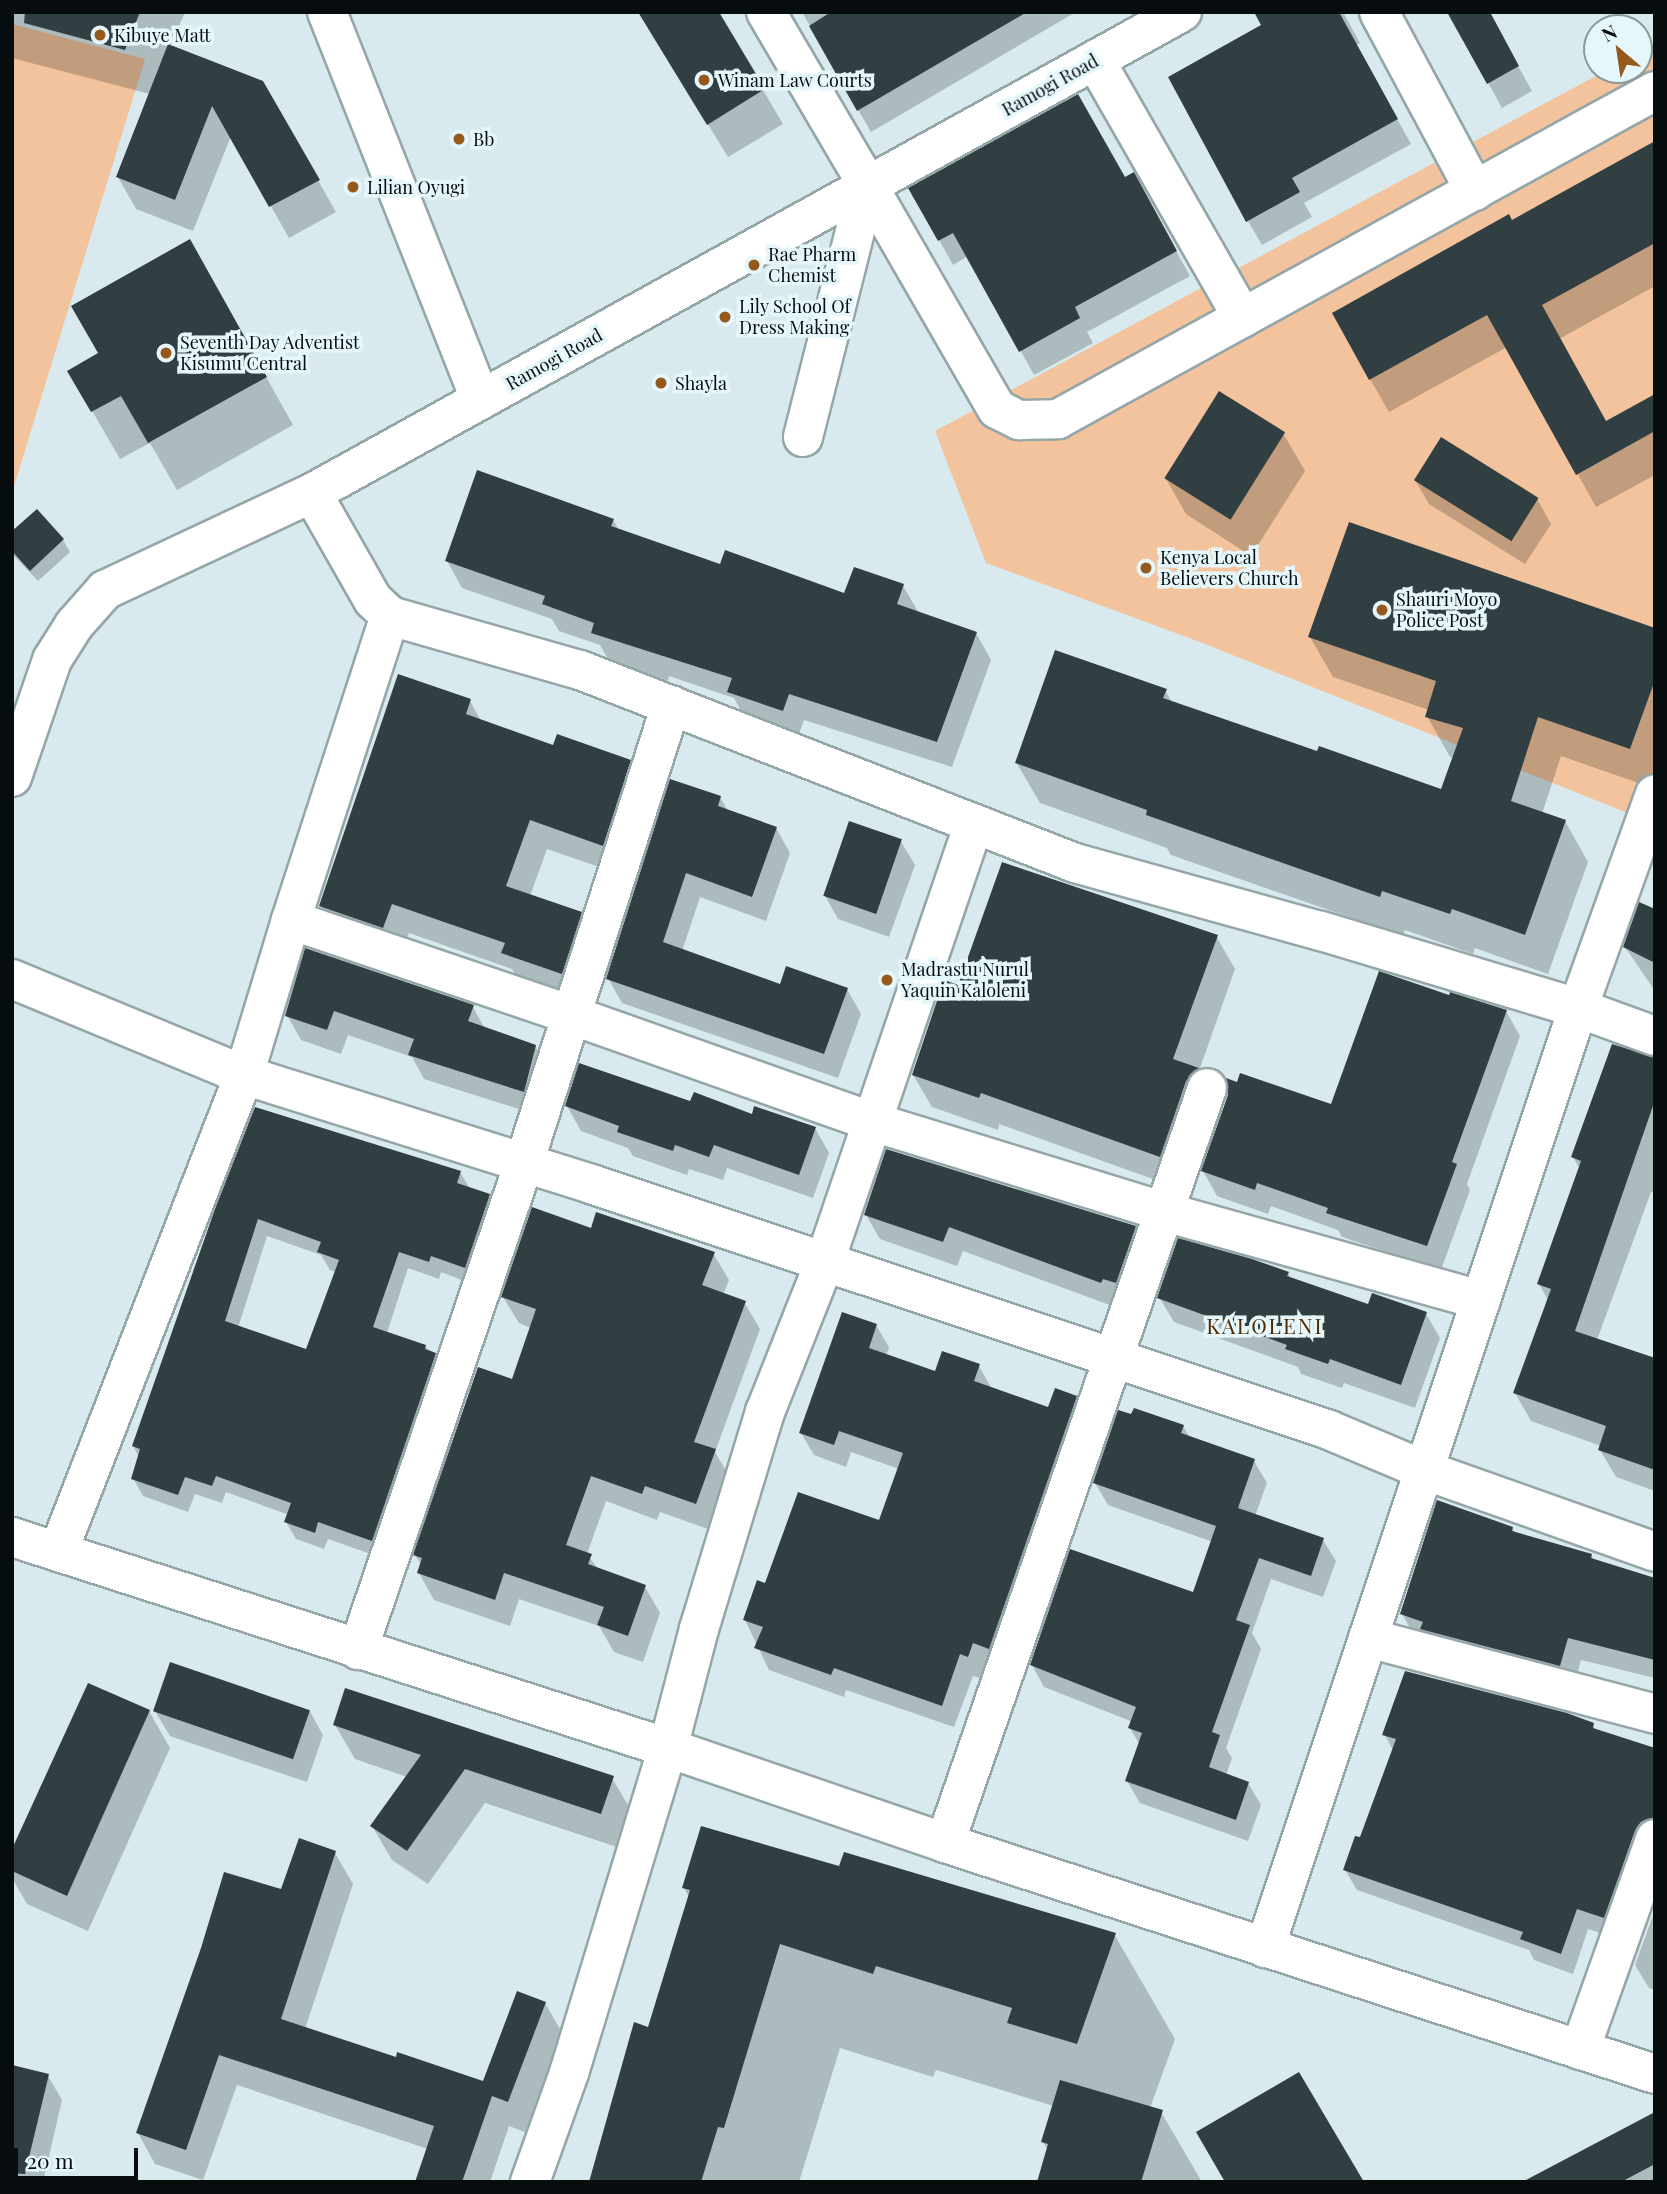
<!DOCTYPE html>
<html>
<head>
<meta charset="utf-8">
<style>
	body { margin:0 }
	#map { position:relative; width:1667px; height:2194px; overflow:hidden; background:#d8eaee; font-family:"Playfair Display",serif }
	div>[style] { position:absolute }
	[style*='--x'] { left:calc(var(--x)*1px); top:calc(var(--y)*1px); width:calc(var(--w)*1px); rotate:calc(var(--a)*1deg) }
	.green>* { inset:0; background:#f2c39d }
	.shadow>* { inset:0; background:#0003 }
	.building>* { inset:0; background:#313f42; transform-origin:0 0 }
	.roads { filter:drop-shadow(2px 0 #95a6a9) drop-shadow(-2px 0 #95a6a9) drop-shadow(0 2px #95a6a9) drop-shadow(0 -2px #95a6a9) }
	.minor>* { height:38px; margin:-19px; padding:0 19px; transform-origin:19px; border-radius:19px; background:#fff }
	.tertiary>* { height:38px; margin:-19px; padding:0 19px; transform-origin:19px; border-radius:19px; background:#fff }
	.dots>* { width:19px; height:19px; translate:-50% -50%; box-sizing:border-box; border:4px solid #e5f7fb; border-radius:50% }
	span { translate:-50% -50%; white-space:nowrap; text-align:center; line-height:1.15; -webkit-text-stroke:7px #e5f7fb; paint-order:stroke }
	.poi-label { font-size:18px; color:#070d0e }
	.left { translate:0 -50%; text-align:left }
	.street-label { font-size:18px; color:#070d0e }
	.quarter-label { font-size:21px; color:#532a00; letter-spacing:2px }
	.frame { position:absolute; inset:0; border:14px solid #070d0e; pointer-events:none }
	.north { position:absolute; left:1583px; top:14px; width:70px; height:70px; box-sizing:border-box; background:#e5f7fb; border:2px solid #8c999c; border-radius:50%; rotate:331deg; font-size:19px; font-weight:700; line-height:28px; text-align:center; color:#070d0e }
	.north::after { content:''; display:block; margin:auto; width:24px; height:32px; background:#96591c; clip-path:polygon(50% 0,100% 100%,50% 72%,0 100%) }
	.scale { position:absolute; left:14px; top:2148px; width:124px; height:32px; box-sizing:border-box; border:4px solid #070d0e; border-top:0; padding-left:9px; font-size:21px; line-height:24px; white-space:nowrap; color:#070d0e; -webkit-text-stroke:5px #e5f7fb; paint-order:stroke }
</style>
</head>
<body>
<div id="map">
	<div class="green">
		<i style="clip-path:polygon(12px 24px,145px 59px,12px 493px)"></i>
		<i style="clip-path:polygon(1655px 45px,1655px 824px,1200px 642px,986px 563px,935px 431px,1607px 70px,1639px 70px,1639px 53px)"></i>
	</div>
	<div class="shadow">
		<i style="clip-path:polygon(12px 12px,185px 12px,170px 47px,262px 82px,336px 212px,289px 238px,231px 136px,193px 231px,136px 209px,118px 177px,150px 94px,12px 58px)"></i>
		<i style="clip-path:polygon(639px 12px,717px 12px,783px 124px,728px 157px)"></i>
		<i style="clip-path:polygon(802px 12px,1076px 12px,871px 132px)"></i>
		<i style="clip-path:polygon(1256px 12px,1343px 12px,1360px 43px,1356px 45px,1411px 144px,1304px 203px,1312px 217px,1262px 245px,1248px 221px,1263px 26px)"></i>
		<i style="clip-path:polygon(1449px 12px,1488px 12px,1532px 91px,1502px 108px)"></i>
		<i style="clip-path:polygon(1655px 143px,1655px 286px,1559px 339px,1606px 423px,1655px 396px,1655px 475px,1596px 507px,1507px 347px,1389px 412px,1370px 379px,1512px 223px)"></i>
		<i style="clip-path:polygon(1124px 180px,1147px 199px,1190px 276px,1087px 332px,1093px 343px,1034px 375px,968px 256px,953px 265px,911px 189px)"></i>
		<i style="clip-path:polygon(217px 289px,293px 425px,177px 490px,150px 443px,120px 459px,69px 371px)"></i>
		<i style="clip-path:polygon(1220px 393px,1284px 435px,1305px 471px,1251px 556px,1186px 514px,1165px 477px)"></i>
		<i style="clip-path:polygon(1415px 480px,1537px 499px,1551px 524px,1525px 564px,1429px 504px)"></i>
		<i style="clip-path:polygon(613px 520px,619px 530px,722px 566px,845px 595px,903px 586px,919px 613px,976px 633px,991px 660px,952px 767px,804px 720px,798px 737px,745px 718px,734px 698px,669px 676px,668px 681px,608px 659px,600px 645px,559px 631px,552px 619px,462px 588px,447px 561px)"></i>
		<i style="clip-path:polygon(12px 533px,63px 540px,70px 552px,38px 581px,12px 554px)"></i>
		<i style="clip-path:polygon(1655px 630px,1653px 788px,1561px 756px,1542px 814px,1565px 821px,1588px 862px,1548px 974px,1475px 948px,1473px 954px,1405px 930px,1403px 936px,1171px 855px,1167px 848px,1040px 803px,1016px 762px,1165px 690px,1173px 704px,1318px 754px,1442px 791px,1454px 758px,1450px 757px,1427px 716px,1429px 710px,1333px 677px,1310px 637px)"></i>
		<i style="clip-path:polygon(470px 701px,481px 721px,554px 747px,629px 761px,646px 790px,619px 874px,547px 849px,530px 896px,580px 913px,597px 943px,578px 1003px,520px 982px,512px 969px,409px 933px,400px 957px,338px 936px,321px 906px)"></i>
		<i style="clip-path:polygon(720px 797px,728px 811px,776px 828px,790px 853px,766px 921px,700px 897px,682px 951px,781px 986px,847px 989px,861px 1014px,838px 1078px,622px 1003px,608px 978px)"></i>
		<i style="clip-path:polygon(900px 840px,915px 865px,889px 937px,838px 919px,824px 894px)"></i>
		<i style="clip-path:polygon(1655px 911px,1655px 991px,1625px 947px)"></i>
		<i style="clip-path:polygon(1216px 936px,1235px 969px,1199px 1071px,1216px 1102px,1178px 1188px,999px 1124px,998px 1130px,932px 1107px,913px 1075px,959px 987px)"></i>
		<i style="clip-path:polygon(307px 950px,473px 1007px,485px 1029px,535px 1046px,550px 1071px,538px 1115px,424px 1079px,412px 1057px,348px 1035px,341px 1054px,301px 1040px,287px 1015px)"></i>
		<i style="clip-path:polygon(1450px 997px,1506px 1011px,1520px 1036px,1467px 1184px,1470px 1190px,1441px 1270px,1342px 1237px,1338px 1230px,1271px 1206px,1268px 1214px,1217px 1196px,1203px 1171px,1332px 1106px)"></i>
		<i style="clip-path:polygon(1655px 1059px,1655px 1193px,1651px 1192px,1597px 1340px,1655px 1358px,1655px 1491px,1616px 1477px,1600px 1450px,1601px 1446px,1531px 1421px,1515px 1393px,1548px 1300px,1539px 1284px,1580px 1169px,1573px 1157px)"></i>
		<i style="clip-path:polygon(691px 1104px,815px 1128px,829px 1153px,813px 1198px,727px 1168px,723px 1180px,689px 1169px,687px 1175px,633px 1156px,628px 1148px,581px 1131px,567px 1106px)"></i>
		<i style="clip-path:polygon(evenodd,460px 1172px,470px 1189px,489px 1196px,499px 1213px,475px 1285px,441px 1272px,439px 1279px,408px 1268px,387px 1333px,425px 1347px,435px 1354px,445px 1372px,382px 1558px,328px 1539px,324px 1549px,296px 1539px,286px 1522px,289px 1515px,226px 1492px,222px 1503px,195px 1494px,188px 1512px,143px 1496px,133px 1478px,139px 1457px,133px 1446px,217px 1210px,460px 1172px,267px 1236px,321px 1255px,330px 1270px,336px 1272px,307px 1351px,238px 1328px,267px 1236px)"></i>
		<i style="clip-path:polygon(866px 1215px,1135px 1227px,1149px 1252px,1115px 1307px,963px 1251px,957px 1266px,880px 1239px)"></i>
		<i style="clip-path:polygon(592px 1230px,713px 1253px,729px 1280px,723px 1295px,744px 1302px,760px 1329px,715px 1452px,730px 1477px,711px 1530px,660px 1512px,657px 1520px,606px 1501px,587px 1554px,599px 1570px,645px 1587px,660px 1613px,643px 1662px,614px 1652px,599px 1626px,519px 1599px,510px 1626px,434px 1600px,419px 1573px,422px 1566px,415px 1555px,513px 1381px,531px 1328px,519px 1323px,503px 1297px)"></i>
		<i style="clip-path:polygon(1288px 1273px,1291px 1279px,1369px 1306px,1426px 1314px,1440px 1338px,1415px 1408px,1344px 1383px,1342px 1388px,1301px 1374px,1298px 1367px,1174px 1322px,1159px 1297px)"></i>
		<i style="clip-path:polygon(876px 1325px,889px 1347px,886px 1356px,936px 1373px,979px 1366px,992px 1389px,1049px 1409px,1076px 1397px,1089px 1419px,1002px 1670px,985px 1664px,980px 1678px,973px 1676px,954px 1727px,846px 1690px,844px 1697px,769px 1670px,745px 1620px,766px 1585px,880px 1523px,899px 1469px,851px 1452px,846px 1467px,814px 1455px,801px 1433px)"></i>
		<i style="clip-path:polygon(1183px 1426px,1190px 1438px,1254px 1461px,1267px 1483px,1255px 1516px,1323px 1540px,1336px 1561px,1323px 1597px,1271px 1579px,1252px 1633px,1261px 1649px,1226px 1748px,1232px 1758px,1226px 1775px,1248px 1783px,1261px 1805px,1248px 1841px,1140px 1803px,1127px 1781px,1140px 1745px,1130px 1728px,1133px 1722px,1044px 1687px,1032px 1665px,1194px 1595px,1213px 1542px,1108px 1505px,1095px 1483px)"></i>
		<i style="clip-path:polygon(1512px 1528px,1516px 1534px,1591px 1555px,1594px 1561px,1655px 1582px,1655px 1678px,1581px 1660px,1573px 1688px,1415px 1637px,1402px 1614px)"></i>
		<i style="clip-path:polygon(309px 1710px,323px 1735px,307px 1782px,170px 1736px,155px 1711px)"></i>
		<i style="clip-path:polygon(149px 1711px,170px 1748px,88px 1931px,27px 1904px,12px 1878px,12px 1854px)"></i>
		<i style="clip-path:polygon(335px 1725px,612px 1778px,632px 1812px,620px 1848px,485px 1803px,428px 1884px,392px 1860px,372px 1826px,407px 1777px,355px 1759px)"></i>
		<i style="clip-path:polygon(1593px 1725px,1626px 1855px,1638px 1876px,1615px 1938px,1588px 1929px,1573px 1974px,1534px 1960px,1529px 1950px,1357px 1890px,1345px 1870px,1361px 1840px,1393px 1750px,1384px 1734px)"></i>
		<i style="clip-path:polygon(335px 1853px,353px 1884px,305px 2029px,397px 2059px,484px 2083px,545px 2003px,563px 2034px,525px 2132px,509px 2126px,490px 2182px,417px 2182px,428px 2149px,237px 2085px,203px 2180px,155px 2164px,138px 2133px,282px 1891px)"></i>
		<i style="clip-path:polygon(840px 1868px,1114px 1934px,1175px 2039px,1150px 2108px,1161px 2112px,1202px 2182px,1038px 2182px,1048px 2150px,1043px 2142px,1054px 2106px,936px 2070px,933px 2077px,840px 2048px,799px 2182px,591px 2182px,635px 2024px,649px 2029px,689px 1897px,684px 1888px)"></i>
		<i style="clip-path:polygon(1655px 1910px,1655px 1990px,1649px 1988px,1635px 1965px)"></i>
		<i style="clip-path:polygon(12px 2067px,48px 2076px,62px 2100px,43px 2182px,12px 2175px)"></i>
		<i style="clip-path:polygon(1655px 2122px,1655px 2182px,1538px 2182px)"></i>
	</div>
	<div class="building">
		<i style="clip-path:polygon(25px 12px,140px 12px,125px 50px,24px 23px)"></i>
		<i style="clip-path:polygon(638px 12px,719px 12px,765px 89px,707px 125px)"></i>
		<i style="clip-path:polygon(831px 12px,1027px 12px,857px 111px,809px 26px)"></i>
		<i style="clip-path:polygon(1254px 12px,1339px 12px,1398px 119px,1292px 178px,1300px 192px,1246px 222px,1168px 77px,1261px 25px)"></i>
		<i style="clip-path:polygon(1447px 12px,1490px 12px,1519px 66px,1487px 84px)"></i>
		<i style="clip-path:polygon(168px 44px,263px 81px,320px 180px,269px 207px,212px 106px,175px 200px,116px 177px)"></i>
		<i style="clip-path:polygon(1078px 94px,1125px 177px,1134px 172px,1177px 251px,1075px 307px,1080px 318px,1019px 352px,953px 233px,938px 241px,908px 188px)"></i>
		<i style="clip-path:polygon(1655px 141px,1655px 243px,1542px 305px,1606px 421px,1655px 394px,1655px 431px,1576px 475px,1487px 315px,1369px 380px,1332px 313px,1509px 214px,1512px 220px)"></i>
		<i style="clip-path:polygon(190px 239px,267px 377px,148px 443px,121px 396px,91px 412px,67px 371px,98px 353px,71px 306px)"></i>
		<i style="left:1219px;top:391px;width:78px;height:103px;rotate:32deg"></i>
		<i style="left:1441px;top:437px;width:115px;height:51px;rotate:32deg"></i>
		<i style="clip-path:polygon(477px 470px,614px 519px,611px 526px,720px 564px,725px 550px,844px 593px,854px 567px,904px 584px,897px 604px,977px 632px,937px 742px,789px 694px,783px 711px,727px 692px,732px 678px,591px 633px,594px 623px,542px 604px,545px 596px,445px 561px)"></i>
		<i style="clip-path:polygon(37px 509px,64px 539px,30px 571px,12px 551px,12px 531px)"></i>
		<i style="clip-path:polygon(1349px 522px,1655px 628px,1655px 680px,1630px 749px,1538px 717px,1511px 801px,1566px 820px,1525px 935px,1452px 909px,1450px 914px,1382px 891px,1380px 897px,1146px 815px,1147px 810px,1015px 763px,1055px 650px,1167px 689px,1163px 698px,1317px 751px,1319px 746px,1441px 789px,1463px 728px,1425px 717px,1436px 681px,1308px 637px)"></i>
		<i style="clip-path:polygon(398px 674px,471px 699px,466px 714px,553px 745px,557px 734px,631px 760px,603px 846px,530px 820px,506px 886px,582px 912px,562px 974px,501px 953px,505px 943px,392px 904px,383px 928px,319px 906px)"></i>
		<i style="clip-path:polygon(670px 779px,721px 796px,718px 806px,777px 827px,752px 897px,686px 873px,663px 942px,780px 984px,786px 966px,848px 988px,824px 1054px,606px 979px)"></i>
		<i style="left:849px;top:821px;width:56px;height:79px;rotate:19deg"></i>
		<i style="clip-path:polygon(1002px 862px,1218px 935px,1173px 1059px,1199px 1068px,1186px 1081px,1160px 1157px,981px 1093px,979px 1098px,912px 1075px,944px 980px,958px 985px)"></i>
		<i style="clip-path:polygon(1639px 902px,1655px 909px,1655px 963px,1623px 947px)"></i>
		<i style="clip-path:polygon(305px 948px,474px 1005px,468px 1021px,536px 1045px,524px 1092px,408px 1055px,414px 1039px,334px 1011px,327px 1030px,285px 1016px)"></i>
		<i style="clip-path:polygon(1379px 971px,1449px 995px,1450px 992px,1507px 1010px,1452px 1162px,1457px 1164px,1427px 1246px,1326px 1213px,1328px 1208px,1257px 1183px,1255px 1190px,1201px 1171px,1228px 1095px,1226px 1078px,1237px 1082px,1240px 1073px,1331px 1104px)"></i>
		<i style="clip-path:polygon(1612px 1044px,1655px 1057px,1655px 1100px,1575px 1331px,1655px 1358px,1655px 1470px,1598px 1450px,1606px 1426px,1513px 1393px,1551px 1289px,1537px 1284px,1581px 1161px,1571px 1157px)"></i>
		<i style="clip-path:polygon(579px 1063px,690px 1101px,694px 1092px,752px 1114px,754px 1106px,816px 1127px,799px 1175px,714px 1145px,709px 1157px,675px 1145px,673px 1151px,617px 1132px,619px 1126px,565px 1106px)"></i>
		<i style="clip-path:polygon(evenodd,255px 1107px,461px 1171px,457px 1183px,490px 1194px,465px 1268px,431px 1256px,429px 1262px,399px 1252px,373px 1327px,426px 1345px,425px 1349px,436px 1353px,372px 1541px,318px 1522px,315px 1533px,284px 1522px,291px 1503px,216px 1476px,212px 1486px,185px 1477px,178px 1495px,131px 1479px,140px 1449px,132px 1446px,215px 1209px,255px 1107px,258px 1219px,321px 1242px,317px 1252px,339px 1260px,306px 1349px,225px 1321px,258px 1219px)"></i>
		<i style="clip-path:polygon(886px 1149px,1136px 1226px,1116px 1283px,1103px 1279px,1101px 1283px,949px 1227px,943px 1242px,864px 1215px)"></i>
		<i style="clip-path:polygon(532px 1207px,591px 1228px,596px 1212px,715px 1252px,702px 1285px,746px 1301px,694px 1442px,716px 1449px,696px 1504px,645px 1486px,642px 1494px,591px 1476px,566px 1545px,592px 1554px,588px 1564px,646px 1585px,628px 1636px,597px 1625px,604px 1607px,504px 1573px,495px 1600px,417px 1573px,422px 1558px,413px 1555px,478px 1367px,512px 1379px,536px 1309px,501px 1297px)"></i>
		<i style="clip-path:polygon(1178px 1238px,1252px 1259px,1289px 1272px,1287px 1276px,1368px 1304px,1372px 1293px,1427px 1312px,1401px 1385px,1330px 1359px,1328px 1364px,1285px 1349px,1287px 1345px,1157px 1298px)"></i>
		<i style="clip-path:polygon(842px 1312px,877px 1324px,869px 1348px,935px 1371px,942px 1351px,980px 1364px,974px 1381px,1048px 1407px,1055px 1388px,1077px 1396px,989px 1649px,973px 1643px,968px 1657px,960px 1654px,942px 1706px,834px 1668px,831px 1675px,754px 1648px,763px 1627px,743px 1620px,757px 1580px,765px 1583px,798px 1492px,879px 1520px,903px 1453px,839px 1431px,834px 1445px,799px 1433px)"></i>
		<i style="clip-path:polygon(1134px 1408px,1184px 1425px,1181px 1433px,1255px 1459px,1238px 1508px,1324px 1538px,1311px 1576px,1259px 1558px,1236px 1620px,1250px 1625px,1212px 1732px,1220px 1735px,1209px 1767px,1249px 1782px,1236px 1820px,1125px 1781px,1142px 1733px,1128px 1728px,1136px 1707px,1030px 1665px,1070px 1549px,1193px 1592px,1216px 1526px,1093px 1483px,1118px 1410px,1131px 1414px)"></i>
		<i style="clip-path:polygon(1437px 1500px,1513px 1527px,1512px 1531px,1592px 1554px,1591px 1558px,1655px 1578px,1655px 1660px,1568px 1638px,1560px 1666px,1420px 1629px,1423px 1622px,1400px 1614px)"></i>
		<i style="left:170px;top:1662px;width:148px;height:52px;rotate:19deg"></i>
		<i style="clip-path:polygon(1405px 1671px,1567px 1713px,1594px 1723px,1593px 1728px,1655px 1748px,1655px 1818px,1641px 1822px,1635px 1831px,1604px 1918px,1577px 1909px,1561px 1954px,1520px 1939px,1523px 1932px,1343px 1870px,1355px 1836px,1360px 1837px,1396px 1739px,1382px 1735px)"></i>
		<i style="clip-path:polygon(88px 1683px,150px 1710px,67px 1896px,12px 1871px,12px 1849px)"></i>
		<i style="clip-path:polygon(345px 1688px,614px 1776px,601px 1814px,465px 1769px,407px 1851px,370px 1826px,421px 1755px,333px 1725px)"></i>
		<i style="clip-path:polygon(701px 1826px,839px 1866px,844px 1852px,1116px 1933px,1077px 2044px,1007px 2023px,1012px 2008px,876px 1966px,873px 1974px,780px 1944px,724px 2128px,718px 2127px,701px 2182px,589px 2182px,634px 2022px,648px 2027px,690px 1890px,682px 1888px)"></i>
		<i style="clip-path:polygon(299px 1838px,336px 1851px,281px 2019px,396px 2057px,397px 2052px,483px 2081px,517px 1991px,546px 2002px,508px 2102px,492px 2096px,462px 2182px,415px 2182px,434px 2126px,219px 2055px,186px 2150px,136px 2133px,201px 1948px,224px 1872px,281px 1889px)"></i>
		<i style="clip-path:polygon(12px 2065px,49px 2074px,25px 2174px,12px 2173px)"></i>
		<i style="clip-path:polygon(1299px 2072px,1364px 2182px,1225px 2182px,1196px 2132px)"></i>
		<i style="clip-path:polygon(1060px 2080px,1163px 2110px,1141px 2182px,1037px 2182px,1048px 2144px,1041px 2142px)"></i>
		<i style="clip-path:polygon(1655px 2112px,1655px 2164px,1621px 2182px,1522px 2182px)"></i>
	</div>
	<div class="roads">
		<div class="minor">
			<i style="--x:327;--y:12;--w:417;--a:68.4"></i>
			<i style="--x:766;--y:12;--w:199;--a:59.6"></i>
			<i style="--x:867;--y:184;--w:261;--a:104.2"></i>
			<i style="--x:1379;--y:12;--w:203;--a:61.8"></i>
			<i style="--x:1095;--y:60;--w:297;--a:60.2"></i>
			<i style="--x:867;--y:184;--w:260;--a:60"></i>
			<i style="--x:997;--y:409;--w:25;--a:27"></i>
			<i style="--x:1019;--y:420;--w:39;--a:-1"></i>
			<i style="--x:1058;--y:419;--w:681;--a:-28.78"></i>
			<i style="--x:312;--y:493;--w:123;--a:60.3"></i>
			<i style="--x:373;--y:600;--w:23;--a:43"></i>
			<i style="--x:390;--y:616;--w:198;--a:15.9"></i>
			<i style="--x:580;--y:670;--w:531;--a:21.3"></i>
			<i style="--x:1075;--y:863;--w:255;--a:15.5"></i>
			<i style="--x:1321;--y:931;--w:268;--a:16.7"></i>
			<i style="--x:1578;--y:1008;--w:82;--a:20"></i>
			<i style="--x:291;--y:920;--w:296;--a:18.7"></i>
			<i style="--x:571;--y:1015;--w:320;--a:19.5"></i>
			<i style="--x:873;--y:1122;--w:306;--a:17.1"></i>
			<i style="--x:1165;--y:1212;--w:328;--a:15.6"></i>
			<i style="--x:12;--y:979;--w:251;--a:22.5"></i>
			<i style="--x:244;--y:1075;--w:364;--a:17.4"></i>
			<i style="--x:591;--y:1184;--w:778;--a:18.43"></i>
			<i style="--x:1329;--y:1430;--w:103;--a:22.8"></i>
			<i style="--x:1424;--y:1470;--w:245;--a:19.5"></i>
			<i style="--x:12;--y:1537;--w:689;--a:17.83"></i>
			<i style="--x:668;--y:1748;--w:293;--a:18.9"></i>
			<i style="--x:945;--y:1843;--w:747;--a:18.02"></i>
			<i style="--x:58;--y:1552;--w:512;--a:-68.7"></i>
			<i style="--x:244;--y:1075;--w:162;--a:-73.1"></i>
			<i style="--x:291;--y:920;--w:320;--a:-72"></i>
			<i style="--x:1368;--y:1638;--w:297;--a:14.8"></i>
			<i style="--x:358;--y:1650;--w:515;--a:-71.18"></i>
			<i style="--x:524;--y:1163;--w:481;--a:-72.2"></i>
			<i style="--x:945;--y:1843;--w:799;--a:-70.86"></i>
			<i style="--x:1265;--y:1948;--w:991;--a:-71.58"></i>
			<i style="--x:1578;--y:1008;--w:227;--a:-70.2"></i>
			<i style="--x:1580;--y:2050;--w:224;--a:-70.4"></i>
			<i style="--x:530;--y:2182;--w:116;--a:-70.3"></i>
			<i style="--x:569;--y:2073;--w:340;--a:-73.1"></i>
			<i style="--x:668;--y:1748;--w:123;--a:-75.4"></i>
			<i style="--x:699;--y:1629;--w:227;--a:-73.1"></i>
			<i style="--x:765;--y:1412;--w:162;--a:-68.3"></i>
			<i style="--x:825;--y:1261;--w:462;--a:-71.2"></i>
		</div>
		<div class="tertiary">
			<i style="--x:12;--y:777;--w:124;--a:-71.1"></i>
			<i style="--x:52;--y:660;--w:41;--a:-57.8"></i>
			<i style="--x:74;--y:625;--w:47;--a:-48.5"></i>
			<i style="--x:105;--y:590;--w:229;--a:-25.1"></i>
			<i style="--x:312;--y:493;--w:994;--a:-28.94"></i>
		</div>
	</div>
	<div class="dots">
		<i style="left:100px;top:35px;background:#96591c"></i>
		<i style="left:704px;top:80px;background:#96591c"></i>
		<i style="left:459px;top:139px;background:#96591c"></i>
		<i style="left:353px;top:187px;background:#96591c"></i>
		<i style="left:754px;top:265px;background:#96591c"></i>
		<i style="left:725px;top:317px;background:#96591c"></i>
		<i style="left:166px;top:353px;background:#96591c"></i>
		<i style="left:661px;top:383px;background:#96591c"></i>
		<i style="left:1146px;top:568px;background:#96591c"></i>
		<i style="left:1382px;top:610px;background:#96591c"></i>
		<i style="left:887px;top:980px;background:#96591c"></i>
	</div>
	<div class="poi-label">
		<span class="left" style="left:114px;top:35px">Kibuye Matt</span>
		<span class="left" style="left:718px;top:80px">Winam Law Courts</span>
		<span class="left" style="left:473px;top:139px">Bb</span>
		<span class="left" style="left:367px;top:187px">Lilian Oyugi</span>
		<span class="left" style="left:768px;top:265px">Rae Pharm<br>Chemist</span>
		<span class="left" style="left:739px;top:317px">Lily School Of<br>Dress Making</span>
		<span class="left" style="left:180px;top:353px">Seventh Day Adventist<br>Kisumu Central</span>
		<span class="left" style="left:675px;top:383px">Shayla</span>
		<span class="left" style="left:1160px;top:568px">Kenya Local<br>Believers Church</span>
		<span class="left" style="left:1396px;top:610px">Shauri Moyo<br>Police Post</span>
		<span class="left" style="left:901px;top:980px">Madrastu Nurul<br>Yaquin Kaloleni</span>
	</div>
	<div class="street-label">
		<span style="left:1050px;top:85px;rotate:-29deg">Ramogi Road</span>
		<span style="left:554px;top:359px;rotate:-29deg">Ramogi Road</span>
	</div>
	<div class="quarter-label">
		<span style="left:1265px;top:1325px">KALOLENI</span>
	</div>
	<div class="frame"></div>
	<div class="north">N</div>
	<div class="scale">20 m</div>
</div>
</body>
</html>
